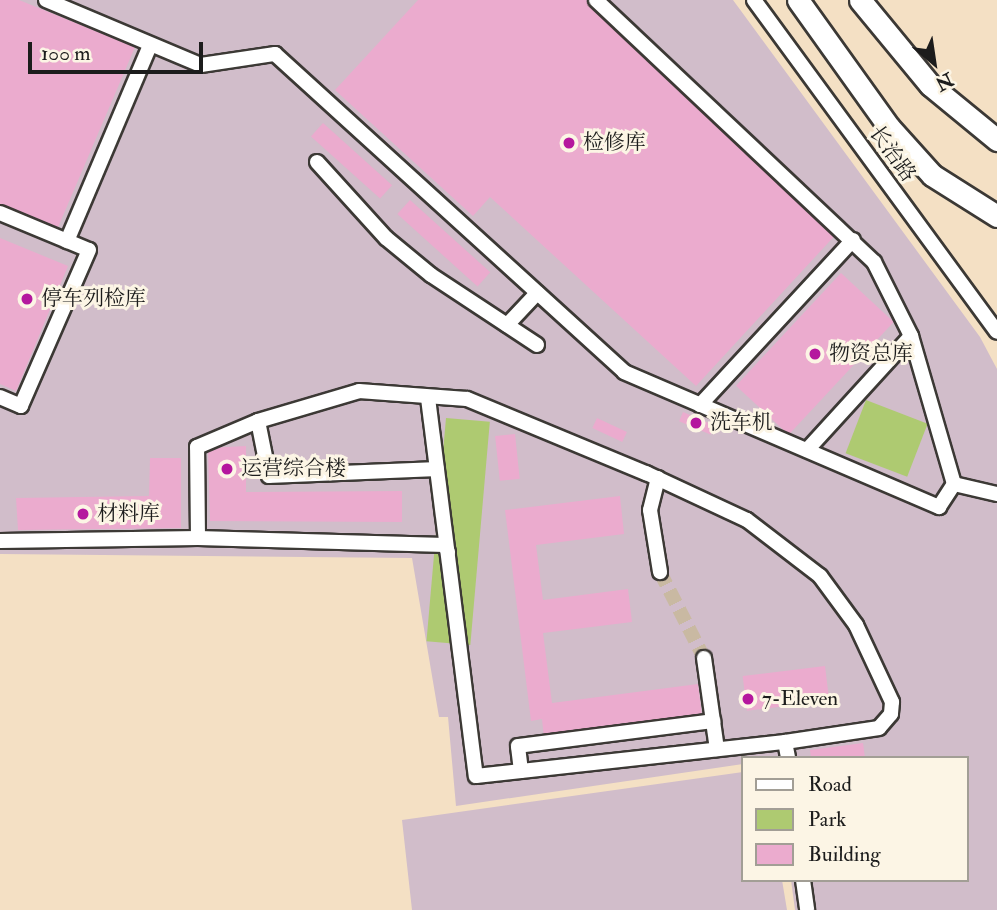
<!DOCTYPE html>
<html>
<head>
<meta charset="utf-8">
<style>
	body { margin:0 }
	#map { position:relative; width:997px; height:910px; overflow:hidden; background:#f4e0c4; font-family:"IM FELL Double Pica","Noto Serif SC",serif }
	div>[style] { position:absolute }
	[style*='--x'] { left:calc(var(--x)*1px); top:calc(var(--y)*1px); width:calc(var(--w)*1px); rotate:calc(var(--a)*1deg) }
	.industrial>* { inset:0; background:#d1bdca }
	.green>* { inset:0; background:#aeca71; transform-origin:0 0 }
	.building>* { inset:0; background:#ebabce; transform-origin:0 0 }
	.minor-tunnel>* { height:14px; margin-top:-7px; transform-origin:0; background:repeating-linear-gradient(90deg,#c9b9a2 0 14px,transparent 0 21px) }
	.roads { filter:drop-shadow(2px 0 #3c3935) drop-shadow(-2px 0 #3c3935) drop-shadow(0 2px #3c3935) drop-shadow(0 -2px #3c3935) }
	.minor>* { height:14px; margin:-7px; padding:0 7px; transform-origin:7px; border-radius:7px; background:#fff }
	.highway>* { height:21px; margin:-10.5px; padding:0 10.5px; transform-origin:10.5px; border-radius:10.5px; background:#fff }
	.dots>* { width:19px; height:19px; translate:-50% -50%; box-sizing:border-box; border:4px solid #fcf5e5; border-radius:50% }
	span { translate:-50% -50%; white-space:nowrap; text-align:center; line-height:1.15; -webkit-text-stroke:6px #fcf5e5; paint-order:stroke }
	.poi-label { font-size:21px; color:#1c1c1c }
	.left { translate:0 -50%; text-align:left }
	.street-label { font-size:21px; color:#1c1c1c }
	.legend { position:absolute; left:741px; top:756px; width:228px; height:126px; box-sizing:border-box; background:#fcf5e5; border:2px solid #a29e95; margin:0; padding:9px 12px; list-style:none; font-size:21px; color:#1c1c1c }
	.legend li { display:flex; align-items:center; gap:14px; height:35px }
	.legend b { width:35px; border:2px solid #a29e95 }
	.north { position:absolute; left:899px; top:28px; width:70px; height:70px; -webkit-text-stroke:5px #fcf5e5; paint-order:stroke; rotate:151deg; font-size:19px; font-weight:700; line-height:28px; text-align:center; color:#1c1c1c }
	.north::after { content:''; display:block; margin:auto; width:24px; height:32px; background:#1c1c1c; clip-path:polygon(50% 0,100% 100%,50% 72%,0 100%) }
	.scale { position:absolute; left:28px; top:42px; width:175px; height:32px; box-sizing:border-box; border:4px solid #1c1c1c; border-top:0; padding-left:9px; font-size:21px; line-height:24px; white-space:nowrap; color:#1c1c1c; -webkit-text-stroke:5px #fcf5e5; paint-order:stroke }
</style>
</head>
<body>
<div id="map">
	<div class="industrial">
		<i style="clip-path:polygon(0 0,733px 0,980px 337px,997px 369px,997px 910px,795px 910px,791px 880px,967px 880px,967px 758px,743px 758px,743px 764px,456px 806px,448px 717px,439px 717px,412px 558px,0 554px)"></i>
		<i style="clip-path:polygon(743px 772px,743px 880px,782px 880px,787px 910px,412px 910px,402px 820px)"></i>
	</div>
	<div class="green">
		<i style="left:866px;top:400px;width:66px;height:57px;rotate:21deg"></i>
		<i style="left:446px;top:418px;width:44px;height:224px;rotate:5deg"></i>
	</div>
	<div class="building">
		<i style="clip-path:polygon(0 0,19px 0,135px 47px,56px 232px,0 209px)"></i>
		<i style="clip-path:polygon(418px 0,589px 0,840px 230px,696px 386px,490px 197px,473px 216px,335px 90px)"></i>
		<i style="left:323px;top:123px;width:93px;height:18px;rotate:42deg"></i>
		<i style="left:410px;top:200px;width:108px;height:19px;rotate:42deg"></i>
		<i style="clip-path:polygon(0 238px,68px 266px,16px 391px,0 384px)"></i>
		<i style="left:841px;top:273px;width:72px;height:154px;rotate:43deg"></i>
		<i style="left:683px;top:412px;width:34px;height:10px;rotate:23deg"></i>
		<i style="left:597px;top:418px;width:33px;height:11px;rotate:25deg"></i>
		<i style="left:515px;top:434px;width:45px;height:20px;rotate:84deg"></i>
		<i style="clip-path:polygon(246px 446px,246px 492px,402px 491px,402px 522px,210px 521px,208px 448px)"></i>
		<i style="clip-path:polygon(150px 458px,181px 458px,181px 528px,18px 530px,16px 498px,149px 496px)"></i>
		<i style="clip-path:polygon(620px 496px,624px 534px,536px 545px,543px 600px,628px 589px,632px 622px,543px 633px,552px 703px,698px 684px,702px 717px,544px 738px,542px 719px,531px 721px,505px 510px)"></i>
		<i style="left:825px;top:666px;width:35px;height:83px;rotate:83deg"></i>
		<i style="clip-path:polygon(863px 743px,865px 758px,811px 758px,810px 750px)"></i>
	</div>
	<div class="minor-tunnel">
		<i style="--x:660;--y:572;--w:97;--a:62.9"></i>
	</div>
	<div class="roads">
		<div class="minor">
			<i style="--x:46;--y:0;--w:168;--a:22.8"></i>
			<i style="--x:201;--y:65;--w:75;--a:-8.5"></i>
			<i style="--x:275;--y:54;--w:472;--a:42.3"></i>
			<i style="--x:624;--y:372;--w:343;--a:23.2"></i>
			<i style="--x:939;--y:507;--w:27;--a:-57"></i>
			<i style="--x:954;--y:484;--w:44;--a:13.1"></i>
			<i style="--x:596;--y:0;--w:382;--a:43.3"></i>
			<i style="--x:874;--y:262;--w:83;--a:63.4"></i>
			<i style="--x:911;--y:336;--w:154;--a:73.8"></i>
			<i style="--x:754;--y:0;--w:411;--a:53.8"></i>
			<i style="--x:317;--y:162;--w:103;--a:47.8"></i>
			<i style="--x:386;--y:238;--w:58;--a:39.4"></i>
			<i style="--x:431;--y:275;--w:127;--a:33.4"></i>
			<i style="--x:0;--y:213;--w:96;--a:22.6"></i>
			<i style="--x:89;--y:250;--w:170;--a:113.6"></i>
			<i style="--x:21;--y:406;--w:23;--a:-157"></i>
			<i style="--x:67;--y:241;--w:213;--a:-67"></i>
			<i style="--x:507;--y:325;--w:44;--a:-46.8"></i>
			<i style="--x:428;--y:398;--w:381;--a:82.8"></i>
			<i style="--x:476;--y:776;--w:311;--a:-6.3"></i>
			<i style="--x:785;--y:742;--w:16;--a:79"></i>
			<i style="--x:700;--y:405;--w:225;--a:-47.2"></i>
			<i style="--x:258;--y:421;--w:105;--a:-16.5"></i>
			<i style="--x:359;--y:391;--w:108;--a:4.2"></i>
			<i style="--x:467;--y:399;--w:194;--a:22.5"></i>
			<i style="--x:646;--y:473;--w:111;--a:25"></i>
			<i style="--x:747;--y:520;--w:92;--a:37.5"></i>
			<i style="--x:820;--y:576;--w:61;--a:53.7"></i>
			<i style="--x:856;--y:625;--w:85;--a:64.9"></i>
			<i style="--x:892;--y:702;--w:12;--a:95"></i>
			<i style="--x:891;--y:714;--w:18;--a:131"></i>
			<i style="--x:879;--y:728;--w:95;--a:171.5"></i>
			<i style="--x:807;--y:450;--w:154;--a:-47.6"></i>
			<i style="--x:658;--y:478;--w:33;--a:104"></i>
			<i style="--x:650;--y:510;--w:63;--a:80.8"></i>
			<i style="--x:198;--y:538;--w:91;--a:-90.6"></i>
			<i style="--x:197;--y:447;--w:66;--a:-23.1"></i>
			<i style="--x:258;--y:421;--w:56;--a:78.7"></i>
			<i style="--x:269;--y:476;--w:168;--a:-2.4"></i>
			<i style="--x:0;--y:541;--w:198;--a:-0.9"></i>
			<i style="--x:198;--y:538;--w:247;--a:1.6"></i>
			<i style="--x:445;--y:545;--w:8;--a:67"></i>
			<i style="--x:704;--y:658;--w:92;--a:81.9"></i>
			<i style="--x:521;--y:771;--w:25;--a:-97"></i>
			<i style="--x:518;--y:746;--w:197;--a:-7.3"></i>
			<i style="--x:803;--y:880;--w:30;--a:82"></i>
		</div>
		<div class="highway">
			<i style="--x:798;--y:0;--w:156;--a:54.4"></i>
			<i style="--x:889;--y:127;--w:64;--a:48.1"></i>
			<i style="--x:932;--y:175;--w:77;--a:32.2"></i>
			<i style="--x:860;--y:0;--w:110;--a:50.5"></i>
			<i style="--x:930;--y:85;--w:87;--a:39.4"></i>
		</div>
	</div>
	<div class="dots">
		<i style="left:569px;top:143px;background:#b5179e"></i>
		<i style="left:27px;top:299px;background:#b5179e"></i>
		<i style="left:815px;top:354px;background:#b5179e"></i>
		<i style="left:696px;top:423px;background:#b5179e"></i>
		<i style="left:227px;top:469px;background:#b5179e"></i>
		<i style="left:83px;top:514px;background:#b5179e"></i>
		<i style="left:748px;top:699px;background:#b5179e"></i>
	</div>
	<div class="poi-label">
		<span class="left" style="left:583px;top:143px">检修库</span>
		<span class="left" style="left:41px;top:299px">停车列检库</span>
		<span class="left" style="left:829px;top:354px">物资总库</span>
		<span class="left" style="left:710px;top:423px">洗车机</span>
		<span class="left" style="left:241px;top:469px">运营综合楼</span>
		<span class="left" style="left:97px;top:514px">材料库</span>
		<span class="left" style="left:762px;top:699px">7-Eleven</span>
	</div>
	<div class="street-label">
		<span style="left:892px;top:154px;rotate:54deg">长治路</span>
	</div>
	<ul class="legend">
	<li><b style="height:9px;background:#fff"></b>Road</li>
	<li><b style="height:19px;background:#aeca71"></b>Park</li>
	<li><b style="height:19px;background:#ebabce"></b>Building</li>
	</ul>
	<div class="north">N</div>
	<div class="scale">100 m</div>
</div>
</body>
</html>
